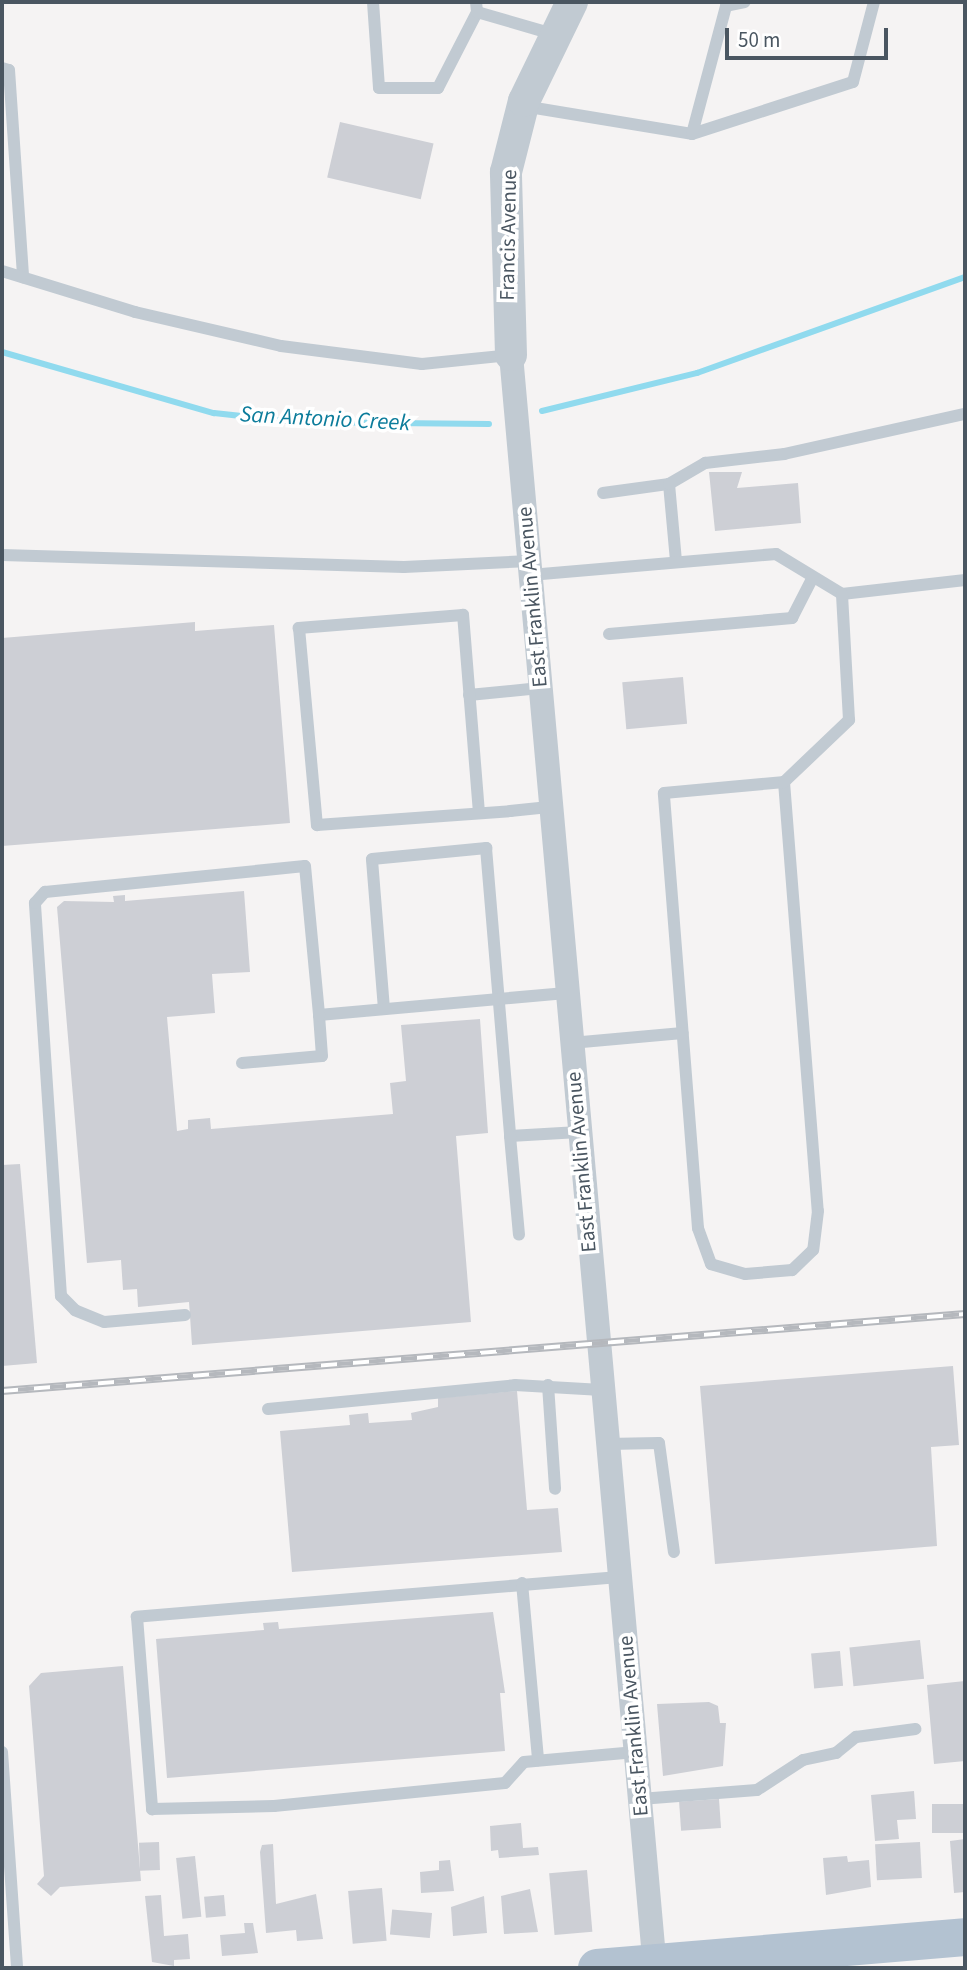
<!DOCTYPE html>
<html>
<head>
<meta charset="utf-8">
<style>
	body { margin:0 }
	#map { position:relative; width:967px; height:1970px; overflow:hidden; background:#f5f3f3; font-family:"Source Sans 3",sans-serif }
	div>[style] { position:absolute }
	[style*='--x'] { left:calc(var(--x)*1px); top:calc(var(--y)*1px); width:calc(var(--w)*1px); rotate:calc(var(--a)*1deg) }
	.stream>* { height:6px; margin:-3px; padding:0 3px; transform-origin:3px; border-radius:3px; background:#90daee }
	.building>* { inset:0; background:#cdcfd5; transform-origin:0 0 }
	.service>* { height:12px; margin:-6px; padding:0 6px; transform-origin:6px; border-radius:6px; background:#c1cad2 }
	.minor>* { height:24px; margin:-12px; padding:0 12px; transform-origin:12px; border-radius:12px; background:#c1cad2 }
	.tertiary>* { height:32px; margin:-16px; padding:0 16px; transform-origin:16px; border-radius:16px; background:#c1cad2 }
	.primary>* { height:38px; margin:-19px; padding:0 19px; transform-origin:19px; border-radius:19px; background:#b3c2d1 }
	.rail>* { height:8px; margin-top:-4px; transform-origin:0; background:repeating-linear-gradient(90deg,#fff 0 16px,#b5b8bd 0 32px); box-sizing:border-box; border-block:2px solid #b5b8bd }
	span { translate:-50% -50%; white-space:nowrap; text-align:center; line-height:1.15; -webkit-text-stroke:7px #fff; paint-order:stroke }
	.street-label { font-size:21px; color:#4a5661 }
	.water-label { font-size:23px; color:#0c7c9b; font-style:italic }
	.frame { position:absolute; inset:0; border:4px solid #4a5661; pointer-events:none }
	.scale { position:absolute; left:725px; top:28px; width:163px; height:32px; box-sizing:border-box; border:4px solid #4a5661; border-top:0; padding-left:9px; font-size:21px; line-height:24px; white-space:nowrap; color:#4a5661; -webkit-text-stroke:5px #fff; paint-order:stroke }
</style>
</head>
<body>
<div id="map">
	<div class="stream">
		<i style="--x:2;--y:352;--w:221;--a:16.1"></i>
		<i style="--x:214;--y:413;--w:81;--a:6.3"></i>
		<i style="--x:295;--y:422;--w:194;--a:0.6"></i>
		<i style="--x:542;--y:411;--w:160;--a:-13.8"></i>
		<i style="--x:697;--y:373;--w:285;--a:-19.7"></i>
	</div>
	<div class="building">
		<i style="left:340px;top:122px;width:96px;height:57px;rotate:13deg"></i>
		<i style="clip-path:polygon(709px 472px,742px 472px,737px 488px,798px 483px,801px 523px,715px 531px)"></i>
		<i style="clip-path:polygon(195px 622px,195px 631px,274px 625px,290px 823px,2px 846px,2px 638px)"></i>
		<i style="left:683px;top:677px;width:47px;height:61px;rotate:85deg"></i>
		<i style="clip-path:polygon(244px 891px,250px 972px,212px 974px,215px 1013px,167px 1017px,177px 1131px,188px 1129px,188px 1120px,210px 1118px,211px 1129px,393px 1114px,390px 1083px,406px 1081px,401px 1025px,480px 1019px,488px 1133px,456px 1136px,471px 1322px,192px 1345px,189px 1302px,138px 1307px,137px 1289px,123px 1290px,121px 1260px,87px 1263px,57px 907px,64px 901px,114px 902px,113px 896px,125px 895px,125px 901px)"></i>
		<i style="clip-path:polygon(20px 1164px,37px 1363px,2px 1366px,2px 1165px)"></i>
		<i style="clip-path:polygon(953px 1366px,959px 1445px,931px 1447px,937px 1546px,715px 1564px,700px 1386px)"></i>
		<i style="clip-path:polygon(517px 1391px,527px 1510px,558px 1508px,562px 1552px,292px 1572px,280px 1431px,350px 1425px,349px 1415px,368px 1413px,369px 1423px,412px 1420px,411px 1413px,438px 1407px,438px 1398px)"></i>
		<i style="clip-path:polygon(493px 1612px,505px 1693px,500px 1693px,505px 1751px,167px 1778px,156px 1639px,264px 1630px,263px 1623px,278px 1622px,279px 1629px)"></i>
		<i style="left:920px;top:1640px;width:39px;height:71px;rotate:84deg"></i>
		<i style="left:840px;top:1651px;width:35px;height:29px;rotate:85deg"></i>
		<i style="clip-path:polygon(123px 1666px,141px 1881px,60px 1887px,51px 1896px,37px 1884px,44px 1876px,29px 1686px,41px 1673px)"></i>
		<i style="clip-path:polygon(965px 1681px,965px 1761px,934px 1764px,927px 1685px)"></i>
		<i style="clip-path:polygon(709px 1702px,718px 1706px,720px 1723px,726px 1723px,723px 1766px,663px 1776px,657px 1704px)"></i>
		<i style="clip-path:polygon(914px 1791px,916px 1819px,897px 1820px,899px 1839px,875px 1841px,871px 1795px)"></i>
		<i style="left:719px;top:1799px;width:29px;height:40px;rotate:86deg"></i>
		<i style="left:965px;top:1804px;width:29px;height:33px;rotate:90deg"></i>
		<i style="clip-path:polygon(521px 1823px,523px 1848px,538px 1847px,539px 1855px,499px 1858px,498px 1850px,491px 1851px,490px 1826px)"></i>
		<i style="clip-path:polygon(965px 1839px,965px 1892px,954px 1893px,950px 1841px)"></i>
		<i style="left:159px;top:1842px;width:28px;height:20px;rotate:88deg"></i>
		<i style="left:920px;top:1842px;width:36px;height:45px;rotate:87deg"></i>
		<i style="clip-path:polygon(273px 1844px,276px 1904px,316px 1894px,323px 1939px,297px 1941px,296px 1930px,266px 1933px,260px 1852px,262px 1845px)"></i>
		<i style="left:195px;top:1856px;width:61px;height:19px;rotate:84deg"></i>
		<i style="clip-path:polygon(847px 1856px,848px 1862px,869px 1860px,871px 1887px,826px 1895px,823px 1858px)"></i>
		<i style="clip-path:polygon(450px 1860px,454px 1891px,421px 1893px,420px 1872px,439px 1870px,439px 1861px)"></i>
		<i style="left:587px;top:1870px;width:62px;height:38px;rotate:85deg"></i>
		<i style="left:382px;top:1888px;width:53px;height:34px;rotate:85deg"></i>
		<i style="clip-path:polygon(530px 1889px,538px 1932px,504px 1934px,501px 1896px)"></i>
		<i style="clip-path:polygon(161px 1895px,164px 1936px,188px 1934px,190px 1959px,174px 1960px,174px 1966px,152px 1962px,145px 1896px)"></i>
		<i style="left:224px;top:1895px;width:21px;height:20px;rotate:85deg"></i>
		<i style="clip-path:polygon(484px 1896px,487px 1933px,453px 1936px,451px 1907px)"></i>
		<i style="left:432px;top:1913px;width:25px;height:40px;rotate:95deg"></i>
		<i style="clip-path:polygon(244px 1923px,253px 1923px,258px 1953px,222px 1956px,220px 1935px,245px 1933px)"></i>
	</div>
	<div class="service">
		<i style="--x:373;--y:2;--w:86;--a:86"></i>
		<i style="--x:379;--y:88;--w:59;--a:0"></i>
		<i style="--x:438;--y:88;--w:85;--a:-62.8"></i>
		<i style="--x:476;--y:2;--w:10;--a:84"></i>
		<i style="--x:477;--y:12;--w:82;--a:16.2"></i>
		<i style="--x:726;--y:6;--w:19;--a:-12"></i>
		<i style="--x:2;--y:68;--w:7;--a:16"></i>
		<i style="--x:9;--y:70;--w:208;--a:86.1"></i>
		<i style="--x:523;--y:106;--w:171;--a:9.4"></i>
		<i style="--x:692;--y:134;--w:169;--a:-17.9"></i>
		<i style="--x:853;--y:82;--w:83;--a:-75.3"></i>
		<i style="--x:692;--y:134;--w:137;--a:-75.1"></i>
		<i style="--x:2;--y:271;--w:139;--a:17.1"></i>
		<i style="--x:135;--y:312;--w:150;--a:13.1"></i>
		<i style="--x:281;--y:346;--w:142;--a:7.3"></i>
		<i style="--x:422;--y:364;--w:88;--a:-5.8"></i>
		<i style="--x:669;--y:484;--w:77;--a:84.8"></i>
		<i style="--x:603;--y:493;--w:67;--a:-7.8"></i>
		<i style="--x:669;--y:484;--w:42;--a:-30.3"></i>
		<i style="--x:705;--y:463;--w:80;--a:-6.5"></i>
		<i style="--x:784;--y:454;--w:185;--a:-12.5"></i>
		<i style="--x:2;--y:555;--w:402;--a:1.7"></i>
		<i style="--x:404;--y:567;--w:125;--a:-2.7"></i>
		<i style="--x:530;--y:575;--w:247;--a:-4.9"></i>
		<i style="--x:776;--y:554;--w:77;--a:31.2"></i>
		<i style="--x:842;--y:594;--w:124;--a:-6.5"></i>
		<i style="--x:609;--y:634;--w:184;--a:-5"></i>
		<i style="--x:792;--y:618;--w:46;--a:-62.9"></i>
		<i style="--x:469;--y:695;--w:71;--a:-5.6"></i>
		<i style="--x:784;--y:782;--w:430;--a:85.5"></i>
		<i style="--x:818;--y:1211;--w:39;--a:97"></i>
		<i style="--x:813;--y:1250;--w:29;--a:136"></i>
		<i style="--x:792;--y:1270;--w:47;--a:175.1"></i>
		<i style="--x:745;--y:1274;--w:35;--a:-164"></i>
		<i style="--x:711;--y:1264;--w:38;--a:-110"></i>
		<i style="--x:698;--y:1228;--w:436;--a:-94.5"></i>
		<i style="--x:664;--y:793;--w:121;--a:-5.2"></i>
		<i style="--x:784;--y:782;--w:90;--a:-43.6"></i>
		<i style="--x:849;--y:720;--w:126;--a:-93.2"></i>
		<i style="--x:479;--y:813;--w:199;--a:-94.6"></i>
		<i style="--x:463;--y:615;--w:165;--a:175.5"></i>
		<i style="--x:299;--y:628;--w:198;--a:84.8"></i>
		<i style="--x:317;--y:825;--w:194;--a:-4.1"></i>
		<i style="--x:510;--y:811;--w:39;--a:-6"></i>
		<i style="--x:384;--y:1009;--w:150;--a:-94.6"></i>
		<i style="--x:372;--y:859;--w:115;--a:-5.5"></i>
		<i style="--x:486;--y:848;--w:289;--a:85.2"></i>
		<i style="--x:510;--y:1136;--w:69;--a:-3.3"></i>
		<i style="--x:571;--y:1043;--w:112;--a:-5.1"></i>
		<i style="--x:242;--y:1063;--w:80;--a:-5"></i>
		<i style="--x:322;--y:1056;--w:41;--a:-94.2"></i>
		<i style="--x:319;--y:1015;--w:248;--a:-5.1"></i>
		<i style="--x:510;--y:1136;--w:99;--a:84.8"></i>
		<i style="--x:185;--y:1315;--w:81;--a:175.1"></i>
		<i style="--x:104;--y:1322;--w:31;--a:-158"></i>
		<i style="--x:75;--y:1310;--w:20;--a:-135"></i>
		<i style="--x:61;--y:1296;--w:394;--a:-93.8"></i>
		<i style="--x:35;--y:903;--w:15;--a:-48"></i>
		<i style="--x:45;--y:892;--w:261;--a:-5.7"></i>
		<i style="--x:305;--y:866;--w:150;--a:84.6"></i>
		<i style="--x:548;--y:1385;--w:104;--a:86.1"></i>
		<i style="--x:268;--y:1409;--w:248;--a:-5.5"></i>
		<i style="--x:515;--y:1385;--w:87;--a:3.3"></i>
		<i style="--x:607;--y:1444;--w:52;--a:-1.1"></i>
		<i style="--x:659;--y:1443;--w:110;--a:82.2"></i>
		<i style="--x:619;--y:1577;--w:484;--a:175.3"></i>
		<i style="--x:137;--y:1617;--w:193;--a:85.5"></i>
		<i style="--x:152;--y:1809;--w:122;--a:-1.4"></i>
		<i style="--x:274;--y:1806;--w:232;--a:-5.7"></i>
		<i style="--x:505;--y:1783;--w:28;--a:-48"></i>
		<i style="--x:524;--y:1762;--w:112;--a:-5.1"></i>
		<i style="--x:522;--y:1583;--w:178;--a:84.8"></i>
		<i style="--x:2;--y:1752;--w:217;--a:86"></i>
		<i style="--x:640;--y:1799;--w:117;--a:-4.4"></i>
		<i style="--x:757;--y:1790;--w:55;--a:-33.1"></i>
		<i style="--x:803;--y:1760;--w:34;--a:-12"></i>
		<i style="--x:836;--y:1753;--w:26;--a:-39"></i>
		<i style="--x:856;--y:1737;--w:60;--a:-7.7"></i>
	</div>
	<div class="minor">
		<i style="--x:511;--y:355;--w:1619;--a:84.9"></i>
	</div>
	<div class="tertiary">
		<i style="--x:511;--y:355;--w:183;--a:-91.6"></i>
		<i style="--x:506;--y:172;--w:73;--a:-75.8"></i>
		<i style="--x:524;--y:101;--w:110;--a:-64.1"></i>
	</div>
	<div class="primary">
		<i style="--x:597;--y:1968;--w:369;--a:-4.8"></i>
	</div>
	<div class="rail">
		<i style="--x:2;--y:1391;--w:966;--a:-4.57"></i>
	</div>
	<div class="street-label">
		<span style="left:508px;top:235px;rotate:-89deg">Francis Avenue</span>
		<span style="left:532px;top:597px;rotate:-95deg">East Franklin Avenue</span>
		<span style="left:581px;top:1162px;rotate:-95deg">East Franklin Avenue</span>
		<span style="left:633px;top:1726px;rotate:-95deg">East Franklin Avenue</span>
	</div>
	<div class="water-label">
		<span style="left:325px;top:419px;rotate:3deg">San Antonio Creek</span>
	</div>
	<div class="frame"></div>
	<div class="scale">50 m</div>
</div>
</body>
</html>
